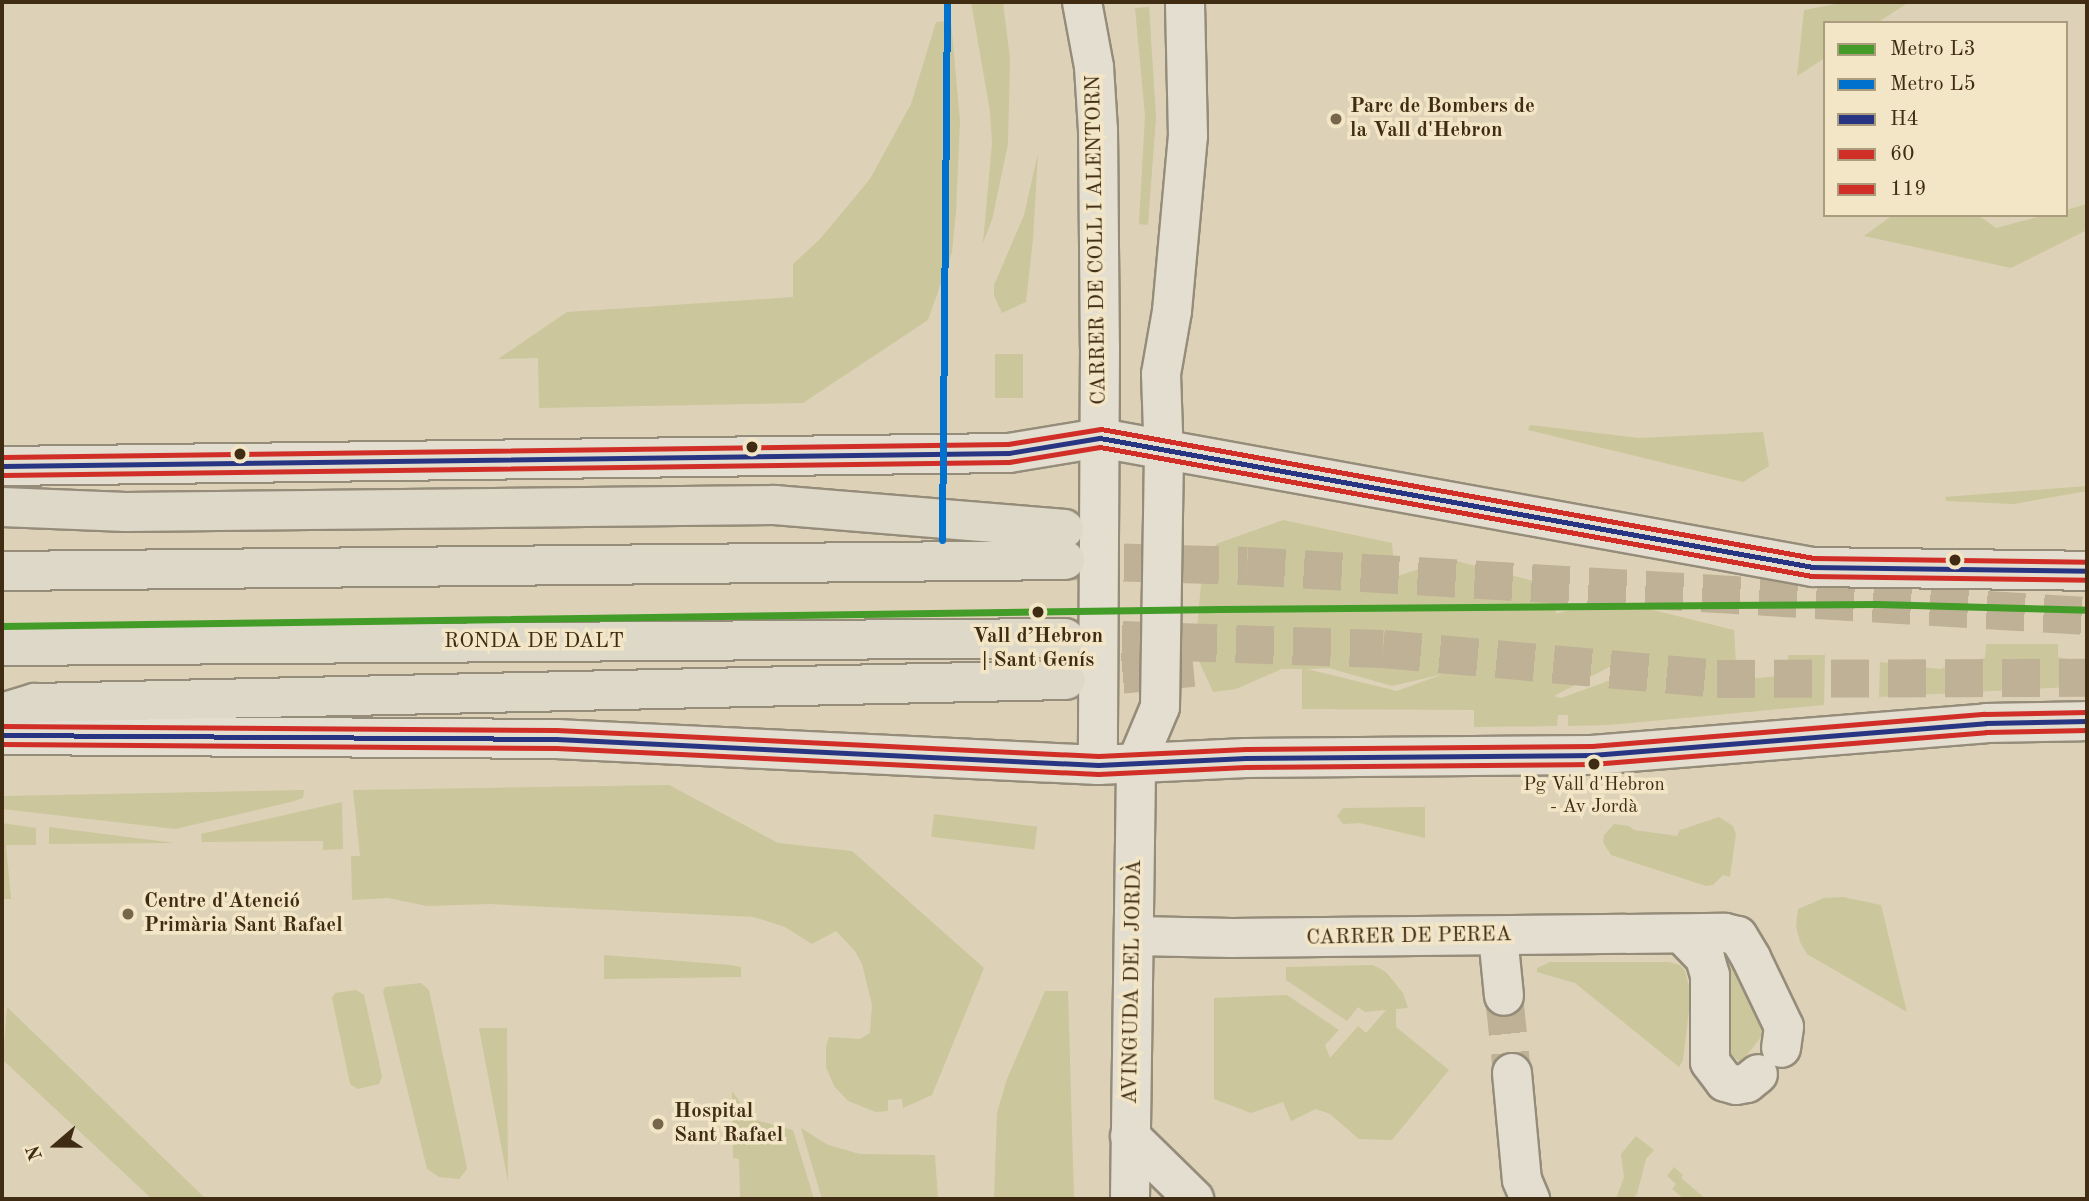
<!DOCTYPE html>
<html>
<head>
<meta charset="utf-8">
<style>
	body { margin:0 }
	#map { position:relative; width:2089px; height:1201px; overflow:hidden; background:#ddd2b7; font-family:"Old Standard TT",serif }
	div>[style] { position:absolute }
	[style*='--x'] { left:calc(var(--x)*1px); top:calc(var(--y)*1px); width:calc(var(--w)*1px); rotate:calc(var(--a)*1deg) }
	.green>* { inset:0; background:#cbc69b; transform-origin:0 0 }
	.street-tunnel>* { height:38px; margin-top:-19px; transform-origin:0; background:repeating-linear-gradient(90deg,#beb196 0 38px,transparent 0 57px) }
	.highway-tunnel>* { height:38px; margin-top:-19px; transform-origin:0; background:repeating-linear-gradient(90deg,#beb196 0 38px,transparent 0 57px) }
	.roads { filter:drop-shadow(2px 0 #958c7a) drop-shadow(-2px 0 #958c7a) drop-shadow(0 2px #958c7a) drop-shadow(0 -2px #958c7a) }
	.street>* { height:38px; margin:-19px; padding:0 19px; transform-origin:19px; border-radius:19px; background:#e3ded0 }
	.secondary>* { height:38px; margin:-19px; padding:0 19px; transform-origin:19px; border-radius:19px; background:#e3ded0 }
	.highway>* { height:38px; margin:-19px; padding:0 19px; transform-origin:19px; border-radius:19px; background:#ded8c9 }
	.bus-1>* { height:5px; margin:-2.5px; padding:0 2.5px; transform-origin:2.5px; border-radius:2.5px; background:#283583 }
	.bus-2>* { height:5px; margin:-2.5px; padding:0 2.5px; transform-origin:2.5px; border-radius:2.5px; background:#d02e26 }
	.bus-3>* { height:5px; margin:-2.5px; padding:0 2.5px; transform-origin:2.5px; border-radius:2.5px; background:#d02e26 }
	.metro-1>* { height:7px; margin:-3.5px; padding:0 3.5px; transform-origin:3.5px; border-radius:3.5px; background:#439c27 }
	.metro-2>* { height:7px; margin:-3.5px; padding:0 3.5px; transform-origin:3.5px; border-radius:3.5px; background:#0072ce }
	.dots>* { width:19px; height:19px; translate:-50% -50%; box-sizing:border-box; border:4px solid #f3e6c6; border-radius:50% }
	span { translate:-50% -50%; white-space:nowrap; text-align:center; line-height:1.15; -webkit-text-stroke:7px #f3e6c6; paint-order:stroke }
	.bus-label { font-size:19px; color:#402c13 }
	.poi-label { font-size:21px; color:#402c13; font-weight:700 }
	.left { translate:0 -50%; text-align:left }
	.street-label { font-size:21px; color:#402c13 }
	.stop-label { font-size:21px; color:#402c13; font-weight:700 }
	.frame { position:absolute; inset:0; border:4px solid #402c13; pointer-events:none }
	.legend { position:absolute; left:1823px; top:21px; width:245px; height:196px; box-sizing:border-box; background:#f3e6c6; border:2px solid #ab9c7e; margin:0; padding:9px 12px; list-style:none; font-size:21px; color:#402c13 }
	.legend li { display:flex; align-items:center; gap:14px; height:35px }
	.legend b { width:35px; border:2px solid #ab9c7e }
	.north { position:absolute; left:21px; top:1110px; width:70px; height:70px; -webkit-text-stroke:5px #f3e6c6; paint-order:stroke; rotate:250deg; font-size:19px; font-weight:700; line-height:28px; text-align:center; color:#402c13 }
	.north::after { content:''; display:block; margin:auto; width:24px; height:32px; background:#402c13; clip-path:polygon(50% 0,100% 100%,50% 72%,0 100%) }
</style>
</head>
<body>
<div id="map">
	<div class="green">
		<i style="clip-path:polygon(971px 2px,1003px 2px,1010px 59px,1008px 144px,992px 220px,983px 243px,992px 143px,990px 111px)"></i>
		<i style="clip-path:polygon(1846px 2px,1909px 2px,1877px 23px,1825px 23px,1825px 58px,1797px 76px,1804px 10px)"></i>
		<i style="clip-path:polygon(1149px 7px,1156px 117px,1148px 225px,1139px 224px,1145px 116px,1135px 8px)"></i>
		<i style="clip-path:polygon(951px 21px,960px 121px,956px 212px,952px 252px,928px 320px,803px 403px,539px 408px,538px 358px,498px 359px,567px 312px,793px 297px,793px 264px,820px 239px,870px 179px,911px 104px,936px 22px)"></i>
		<i style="clip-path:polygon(1038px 153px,1033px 239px,1026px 302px,1002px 313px,994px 296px,994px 285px,1024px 215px)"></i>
		<i style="clip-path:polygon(2087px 204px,2087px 230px,2011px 268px,1864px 236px,1893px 215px,1978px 215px,1996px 228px,2045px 215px,2066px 215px,2066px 210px)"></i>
		<i style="left:995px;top:354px;width:28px;height:44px"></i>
		<i style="clip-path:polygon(1530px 425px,1639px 438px,1763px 432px,1769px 466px,1743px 482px,1528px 430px)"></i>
		<i style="clip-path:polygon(2087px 486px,2087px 491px,2014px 504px,1946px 501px,1945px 497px)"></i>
		<i style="clip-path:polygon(evenodd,1283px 520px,1392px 543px,1395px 577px,1449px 559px,1553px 586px,1556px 614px,1608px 599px,1734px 630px,1737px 680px,1788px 675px,1788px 655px,1825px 655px,1824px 705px,1609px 725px,1568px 726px,1568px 715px,1558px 715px,1557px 726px,1474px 727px,1474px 710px,1302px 709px,1302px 669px,1282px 669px,1236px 689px,1213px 692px,1195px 652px,1201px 584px,1216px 544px,1283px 520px,1611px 666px,1611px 680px,1561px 698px,1554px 696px,1611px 666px,1283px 520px,1329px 668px,1392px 686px,1443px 674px,1397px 691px,1307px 669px,1329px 668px)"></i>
		<i style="clip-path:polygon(1986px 644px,2058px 644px,2058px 657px,2087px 663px,2087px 686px,1879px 697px,1880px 662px,1939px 669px,1985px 658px)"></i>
		<i style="clip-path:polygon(669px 785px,778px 843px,852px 851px,984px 968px,932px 1095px,903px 1108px,902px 1099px,888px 1100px,888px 1111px,876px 1112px,848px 1101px,834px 1086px,826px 1067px,826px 1047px,829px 1037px,860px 1039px,870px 1033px,872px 1005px,862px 964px,855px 951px,836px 931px,812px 944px,785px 927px,754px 917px,490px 904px,427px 906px,388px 898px,352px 900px,351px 856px,360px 856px,353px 790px)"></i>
		<i style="clip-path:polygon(304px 790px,303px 798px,291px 802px,175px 829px,3px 809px,4px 796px)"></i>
		<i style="clip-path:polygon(342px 802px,343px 849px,323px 850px,323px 841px,202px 842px,201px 834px)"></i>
		<i style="clip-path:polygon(1425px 807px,1425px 838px,1360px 823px,1343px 824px,1337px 816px,1343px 808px)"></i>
		<i style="left:934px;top:814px;width:104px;height:23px;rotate:7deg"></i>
		<i style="clip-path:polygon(1719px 817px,1733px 826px,1736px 834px,1730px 877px,1723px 875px,1713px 885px,1706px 886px,1611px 855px,1603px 842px,1604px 835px,1614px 824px,1629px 826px,1634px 830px,1677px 836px,1680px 830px)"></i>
		<i style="clip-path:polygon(2px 823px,36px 828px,36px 845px,6px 845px,11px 899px,2px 899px)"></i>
		<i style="clip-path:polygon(49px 827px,175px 843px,49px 844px)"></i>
		<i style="clip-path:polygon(1843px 897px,1881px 905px,1907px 1012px,1807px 954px,1800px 942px,1796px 926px,1798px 909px,1824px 898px)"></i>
		<i style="clip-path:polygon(604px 955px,731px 965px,741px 967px,741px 977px,604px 979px)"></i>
		<i style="clip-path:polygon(1550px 962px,1669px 962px,1680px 965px,1685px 971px,1691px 994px,1683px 1060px,1679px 1067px,1575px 983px,1537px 972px,1537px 968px)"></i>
		<i style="clip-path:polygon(1732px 963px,1764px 1033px,1741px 1063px,1728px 1052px,1725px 965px)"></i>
		<i style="clip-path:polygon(1373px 965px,1386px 972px,1403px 993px,1408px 1008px,1396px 1009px,1396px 1027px,1449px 1070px,1392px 1140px,1359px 1139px,1330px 1114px,1316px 1109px,1291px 1121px,1283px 1102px,1251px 1113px,1214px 1099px,1214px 998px,1287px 995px,1339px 1030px,1325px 1045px,1330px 1058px,1358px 1026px,1366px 1033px,1386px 1010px,1365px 1012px,1358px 1007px,1347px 1021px,1286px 980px,1286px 967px)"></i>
		<i style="clip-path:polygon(421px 983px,429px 990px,464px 1153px,467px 1169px,459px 1179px,439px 1177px,427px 1169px,383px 992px,385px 987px)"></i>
		<i style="clip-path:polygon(356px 990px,364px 995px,382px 1076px,379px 1084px,358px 1089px,350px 1084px,332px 998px,335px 993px)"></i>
		<i style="clip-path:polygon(1045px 991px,1068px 991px,1074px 1199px,994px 1199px,997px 1113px,1007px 1079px)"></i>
		<i style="clip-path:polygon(7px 1007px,206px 1199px,152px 1199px,3px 1060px)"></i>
		<i style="clip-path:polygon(479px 1028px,507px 1028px,508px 1182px)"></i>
		<i style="clip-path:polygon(732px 1091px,752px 1119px,793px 1130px,814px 1199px,740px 1199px,739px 1159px,733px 1158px)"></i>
		<i style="clip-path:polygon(801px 1128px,828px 1145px,860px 1154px,935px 1155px,938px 1199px,822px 1199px)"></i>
		<i style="clip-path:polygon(1636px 1136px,1654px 1150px,1646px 1159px,1637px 1194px,1632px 1199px,1616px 1199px,1624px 1177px,1621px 1154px)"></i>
		<i style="clip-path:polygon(1674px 1167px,1683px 1175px,1681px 1178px,1706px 1199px,1684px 1199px,1672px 1189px,1676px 1184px,1667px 1176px)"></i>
	</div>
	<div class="street-tunnel">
		<i style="--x:1504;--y:996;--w:77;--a:84.1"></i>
	</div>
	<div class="highway-tunnel">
		<i style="--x:1067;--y:561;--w:180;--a:1.6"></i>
		<i style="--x:1247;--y:566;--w:841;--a:3.41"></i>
		<i style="--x:1065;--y:638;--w:318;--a:2"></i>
		<i style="--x:1383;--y:649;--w:335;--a:5.1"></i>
		<i style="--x:1717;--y:679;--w:370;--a:-0.2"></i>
		<i style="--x:1066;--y:680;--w:128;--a:-5.4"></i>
	</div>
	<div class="roads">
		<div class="street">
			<i style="--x:1682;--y:934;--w:33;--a:46"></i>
			<i style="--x:1705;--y:958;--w:18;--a:74"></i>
			<i style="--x:1710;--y:975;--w:87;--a:90"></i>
			<i style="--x:1710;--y:1062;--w:25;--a:53"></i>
			<i style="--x:1725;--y:1082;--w:11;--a:15"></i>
			<i style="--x:1736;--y:1085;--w:11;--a:-10"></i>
			<i style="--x:1747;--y:1083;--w:14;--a:-39"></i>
			<i style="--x:1135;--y:936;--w:97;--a:1.2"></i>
			<i style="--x:1232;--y:938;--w:493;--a:-0.6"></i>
			<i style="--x:1725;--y:933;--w:13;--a:13"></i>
			<i style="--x:1738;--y:936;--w:26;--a:59"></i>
			<i style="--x:1751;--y:958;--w:76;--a:64.4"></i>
			<i style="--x:1784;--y:1027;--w:21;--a:98"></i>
			<i style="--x:1498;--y:936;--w:60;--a:84.3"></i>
			<i style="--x:1512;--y:1073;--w:107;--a:84.7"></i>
			<i style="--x:1522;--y:1180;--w:21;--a:67"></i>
			<i style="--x:1130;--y:1136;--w:90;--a:44.5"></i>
			<i style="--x:1130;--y:1199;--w:435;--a:-89.2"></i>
		</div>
		<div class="secondary">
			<i style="--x:1082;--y:2;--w:66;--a:79.5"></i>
			<i style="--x:1094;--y:67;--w:63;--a:86.4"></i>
			<i style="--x:1098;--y:130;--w:218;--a:89.5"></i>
			<i style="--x:1100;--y:348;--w:417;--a:90.3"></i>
			<i style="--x:2;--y:466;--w:1007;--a:-0.74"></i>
			<i style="--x:1009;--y:453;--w:92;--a:-9.4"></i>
			<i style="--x:1100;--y:438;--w:725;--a:10.26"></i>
			<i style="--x:1813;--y:567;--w:274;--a:0.8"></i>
			<i style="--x:2;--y:735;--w:554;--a:0.41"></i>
			<i style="--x:556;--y:739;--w:543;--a:2.75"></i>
			<i style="--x:1098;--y:765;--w:148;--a:-2.7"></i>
			<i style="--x:1246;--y:758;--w:346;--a:-0.5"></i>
			<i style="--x:1592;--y:755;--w:395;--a:-4.6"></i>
			<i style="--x:1986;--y:723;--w:101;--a:-1.1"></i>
			<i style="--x:1136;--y:764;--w:62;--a:-67.2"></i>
			<i style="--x:1160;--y:707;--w:247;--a:-89.1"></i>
			<i style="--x:1164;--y:460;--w:86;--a:-92"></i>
			<i style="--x:1161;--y:374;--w:64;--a:-80.1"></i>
			<i style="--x:1172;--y:311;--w:176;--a:-84.8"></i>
			<i style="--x:1188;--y:136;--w:134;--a:-91.3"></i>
		</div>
		<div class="highway">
			<i style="--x:2;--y:507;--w:124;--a:2.3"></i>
			<i style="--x:126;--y:512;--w:649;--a:-0.62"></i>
			<i style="--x:775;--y:505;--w:290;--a:4.7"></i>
			<i style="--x:2;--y:571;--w:1063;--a:-0.59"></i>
			<i style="--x:2;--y:646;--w:1063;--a:-0.43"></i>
			<i style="--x:2;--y:713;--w:34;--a:-17"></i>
			<i style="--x:35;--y:703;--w:1031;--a:-1.28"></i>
		</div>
	</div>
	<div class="bus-1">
		<i style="--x:2;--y:466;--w:1007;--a:-0.74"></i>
		<i style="--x:1009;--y:453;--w:92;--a:-9.4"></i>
		<i style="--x:1100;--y:438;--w:725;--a:10.26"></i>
		<i style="--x:1813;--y:567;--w:274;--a:0.8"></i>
		<i style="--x:2;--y:735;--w:554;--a:0.41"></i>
		<i style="--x:556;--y:739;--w:543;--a:2.75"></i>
		<i style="--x:1098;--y:765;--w:148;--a:-2.7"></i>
		<i style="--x:1246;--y:758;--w:346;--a:-0.5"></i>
		<i style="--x:1592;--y:755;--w:395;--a:-4.6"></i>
		<i style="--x:1986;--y:723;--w:101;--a:-1.1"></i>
	</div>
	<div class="bus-2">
		<i style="--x:2;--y:475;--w:1007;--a:-0.74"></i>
		<i style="--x:1009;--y:462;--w:92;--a:-9.4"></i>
		<i style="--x:1100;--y:447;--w:724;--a:10.27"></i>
		<i style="--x:1812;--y:576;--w:275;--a:0.8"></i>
		<i style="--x:2;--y:744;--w:554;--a:0.41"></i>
		<i style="--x:556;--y:748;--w:543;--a:2.75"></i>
		<i style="--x:1098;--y:774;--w:148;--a:-2.7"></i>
		<i style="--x:1246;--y:767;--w:346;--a:-0.5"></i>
		<i style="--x:1592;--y:764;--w:395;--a:-4.6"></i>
		<i style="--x:1986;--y:732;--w:101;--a:-1.1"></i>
	</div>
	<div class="bus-3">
		<i style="--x:2;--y:457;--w:1006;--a:-0.74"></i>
		<i style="--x:1008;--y:444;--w:94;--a:-9.2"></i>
		<i style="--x:1101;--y:429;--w:725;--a:10.26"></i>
		<i style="--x:1814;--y:558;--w:273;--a:0.8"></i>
		<i style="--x:2;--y:726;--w:554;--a:0.41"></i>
		<i style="--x:556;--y:730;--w:543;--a:2.75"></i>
		<i style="--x:1098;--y:756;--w:148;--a:-2.7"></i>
		<i style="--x:1246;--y:749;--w:346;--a:-0.5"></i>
		<i style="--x:1592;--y:746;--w:394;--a:-4.7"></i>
		<i style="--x:1985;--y:714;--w:102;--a:-1.1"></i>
	</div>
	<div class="metro-1">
		<i style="--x:2;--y:626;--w:1219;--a:-0.8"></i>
		<i style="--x:1221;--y:609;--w:656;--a:-0.44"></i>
		<i style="--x:1877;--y:604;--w:210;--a:1.6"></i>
	</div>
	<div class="metro-2">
		<i style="--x:942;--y:540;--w:538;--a:-89.47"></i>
	</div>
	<div class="dots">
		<i style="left:1336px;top:119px;background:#77664c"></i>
		<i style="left:752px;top:447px;background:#402c13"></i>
		<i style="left:240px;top:454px;background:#402c13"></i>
		<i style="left:1955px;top:560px;background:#402c13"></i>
		<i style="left:1038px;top:612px;background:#402c13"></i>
		<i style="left:1594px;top:764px;background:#402c13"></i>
		<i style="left:128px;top:914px;background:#77664c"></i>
		<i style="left:658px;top:1124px;background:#77664c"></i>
	</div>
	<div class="bus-label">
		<span style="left:1594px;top:797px">Pg Vall d'Hebron<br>- Av Jordà</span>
	</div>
	<div class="poi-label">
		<span class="left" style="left:1350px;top:119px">Parc de Bombers de<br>la Vall d'Hebron</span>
		<span class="left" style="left:144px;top:914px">Centre d'Atenció<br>Primària Sant Rafael</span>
		<span class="left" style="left:674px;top:1124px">Hospital<br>Sant Rafael</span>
	</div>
	<div class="street-label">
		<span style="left:1097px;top:240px;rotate:-91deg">CARRER DE COLL I ALENTORN</span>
		<span style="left:534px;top:642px">RONDA DE DALT</span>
		<span style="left:1409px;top:937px;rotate:-1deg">CARRER DE PEREA</span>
		<span style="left:1133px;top:982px;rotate:-89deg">AVINGUDA DEL JORDÀ</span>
	</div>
	<div class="stop-label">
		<span style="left:1038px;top:649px">Vall d’Hebron<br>| Sant Genís</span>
	</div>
	<div class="frame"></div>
	<ul class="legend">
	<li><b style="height:9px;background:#439c27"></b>Metro L3</li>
	<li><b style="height:9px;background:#0072ce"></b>Metro L5</li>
	<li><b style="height:9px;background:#283583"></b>H4</li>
	<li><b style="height:9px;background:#d02e26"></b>60</li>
	<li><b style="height:9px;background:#d02e26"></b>119</li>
	</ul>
	<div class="north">N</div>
</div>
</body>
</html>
